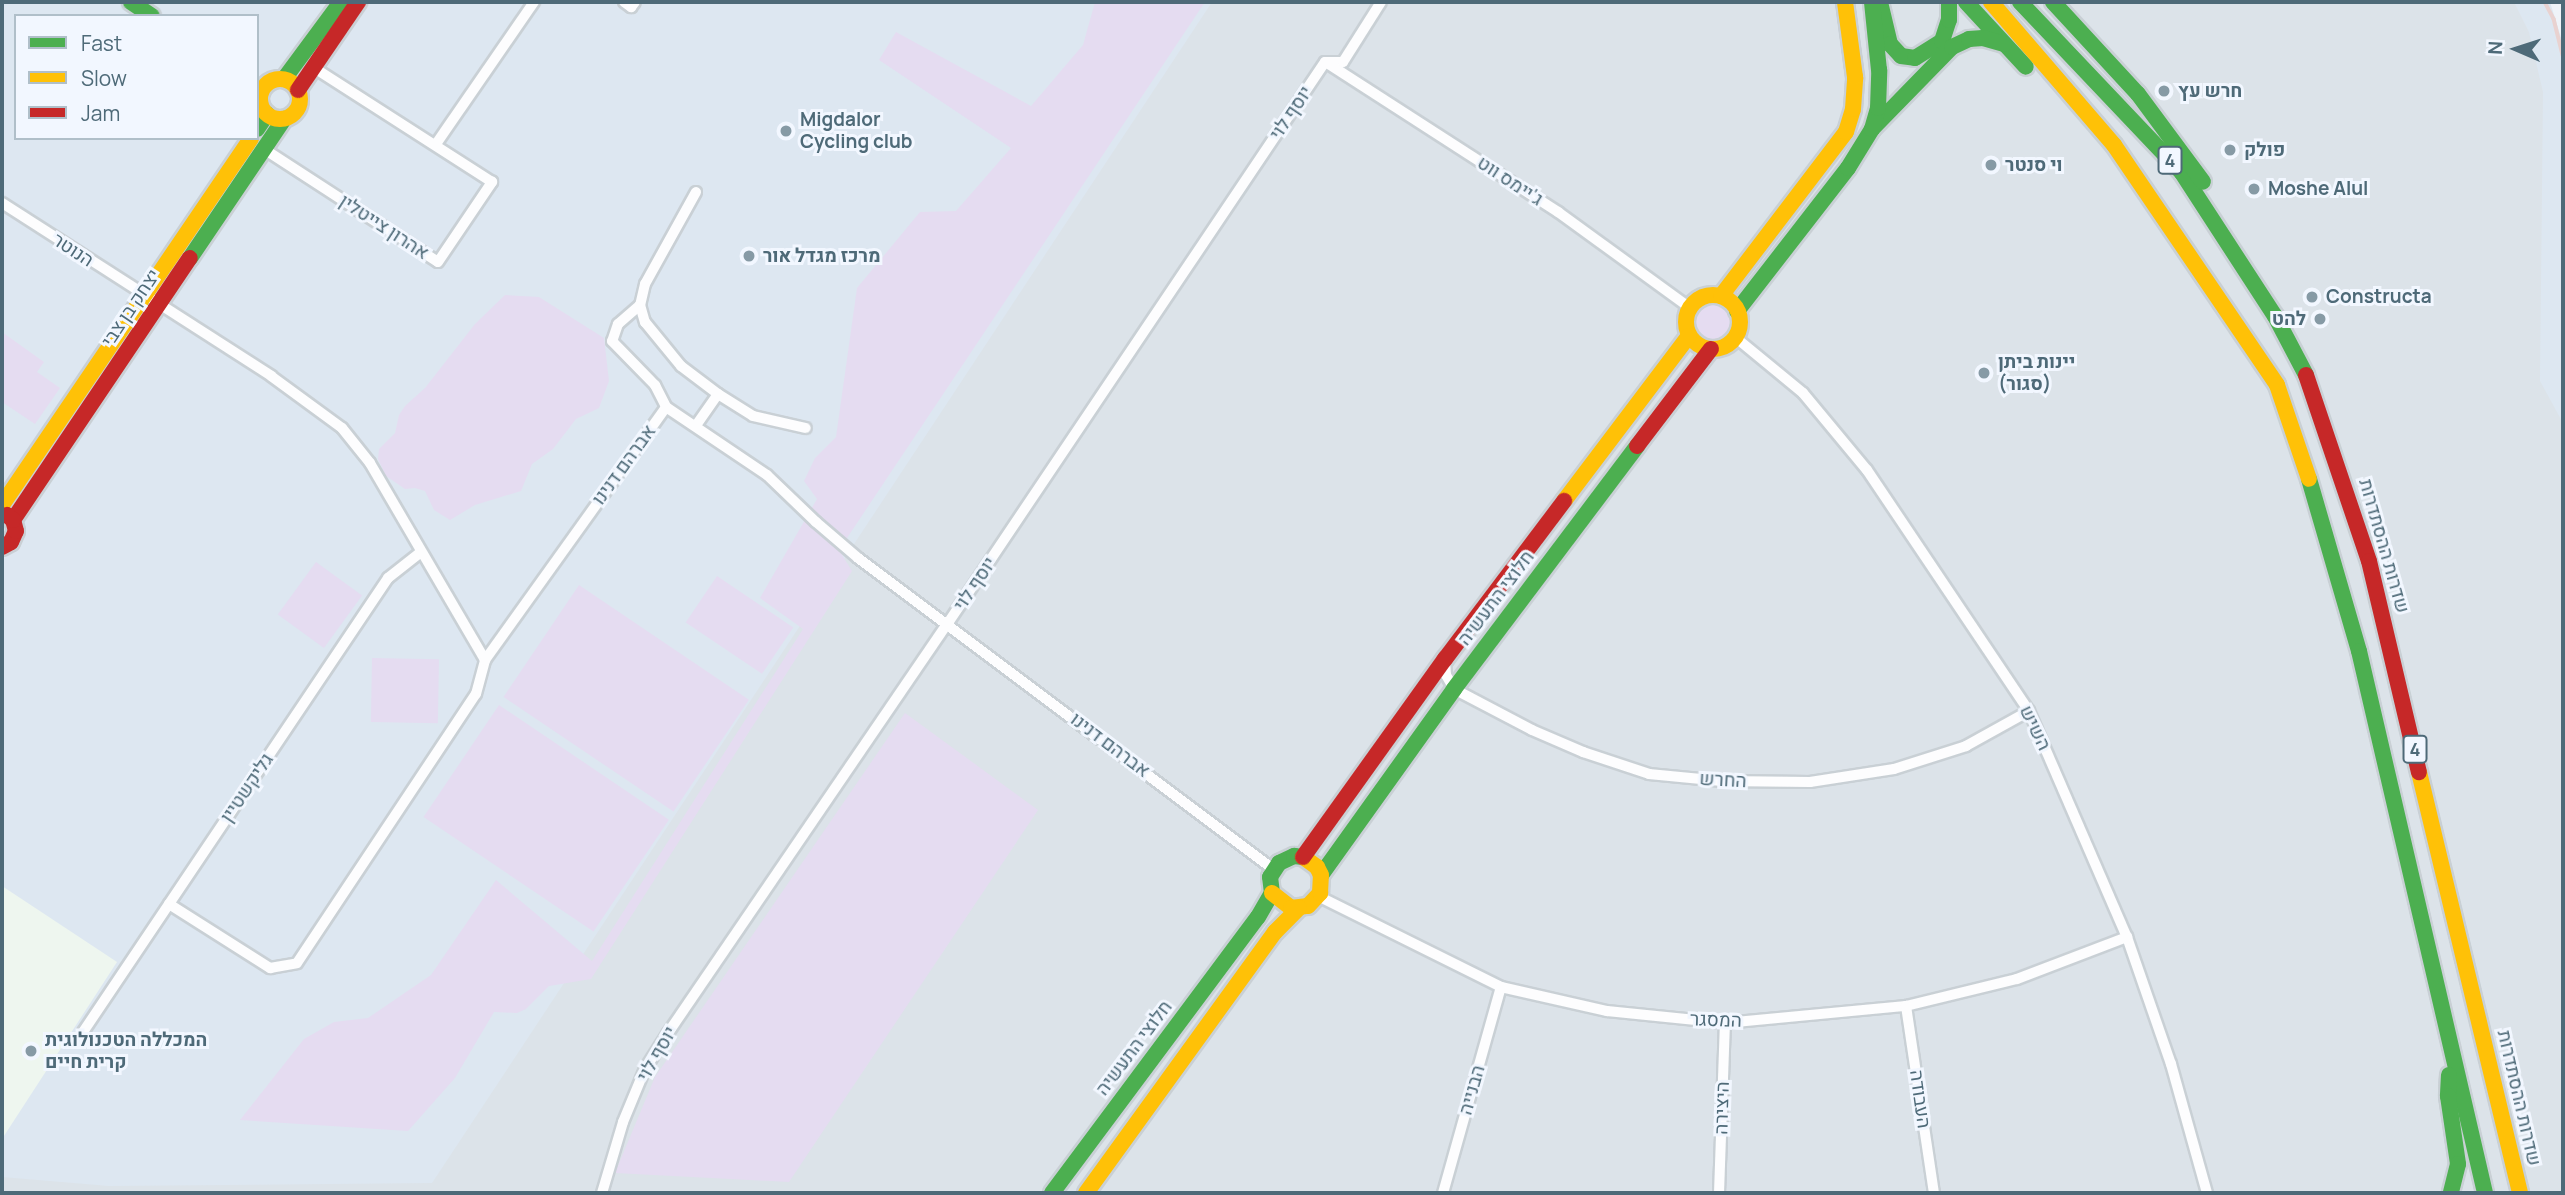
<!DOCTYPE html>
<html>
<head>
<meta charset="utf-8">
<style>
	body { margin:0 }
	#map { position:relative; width:2565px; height:1195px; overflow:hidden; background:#eff3f8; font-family:Manrope,Heebo,sans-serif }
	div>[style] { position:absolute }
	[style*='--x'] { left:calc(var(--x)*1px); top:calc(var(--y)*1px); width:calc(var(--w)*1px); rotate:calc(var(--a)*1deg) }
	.residential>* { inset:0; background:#dde7f1 }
	.industrial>* { inset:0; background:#dce3e9 }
	.education>* { inset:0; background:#eef6ef }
	.green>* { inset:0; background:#e5dcf1; transform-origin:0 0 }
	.round { border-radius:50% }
	.stream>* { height:3.5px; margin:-1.75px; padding:0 1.75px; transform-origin:1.75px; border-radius:1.75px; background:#e9d2d0 }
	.roads { filter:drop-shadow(2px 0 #c9d0d5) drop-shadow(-2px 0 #c9d0d5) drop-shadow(0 2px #c9d0d5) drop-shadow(0 -2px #c9d0d5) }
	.street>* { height:10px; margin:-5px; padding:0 5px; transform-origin:5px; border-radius:5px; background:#fdfdfe }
	.fast>* { height:16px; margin:-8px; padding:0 8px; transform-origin:8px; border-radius:8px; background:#4caf50 }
	.slow>* { height:16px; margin:-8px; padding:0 8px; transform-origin:8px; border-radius:8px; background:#ffc107 }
	.slow>.ring { margin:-8px; padding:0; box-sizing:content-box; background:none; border:16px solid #ffc107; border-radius:50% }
	.jam>* { height:16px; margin:-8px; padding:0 8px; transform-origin:8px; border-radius:8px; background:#c62828 }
	.dots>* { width:19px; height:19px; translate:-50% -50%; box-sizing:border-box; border:4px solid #f2f7ff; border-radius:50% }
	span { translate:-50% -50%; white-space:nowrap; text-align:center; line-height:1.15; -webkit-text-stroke:6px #f2f7ff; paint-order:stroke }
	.shield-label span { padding:2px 5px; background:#f2f7ff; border:2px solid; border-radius:5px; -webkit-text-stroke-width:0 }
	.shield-label { font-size:18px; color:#4e6a78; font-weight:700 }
	.poi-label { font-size:19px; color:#4e6a78; font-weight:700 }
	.left { translate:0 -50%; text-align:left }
	.right { translate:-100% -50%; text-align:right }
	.street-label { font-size:19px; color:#4e6a78 }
	.frame { position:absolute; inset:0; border:4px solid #4e6a78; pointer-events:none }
	.legend { position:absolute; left:14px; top:14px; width:245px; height:126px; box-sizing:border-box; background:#f2f7ff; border:2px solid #b0bfc9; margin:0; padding:9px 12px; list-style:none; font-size:21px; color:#4e6a78 }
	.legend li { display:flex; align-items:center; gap:14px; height:35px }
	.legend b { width:35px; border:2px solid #b0bfc9 }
	.north { position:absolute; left:2481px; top:14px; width:70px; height:70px; -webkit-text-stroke:5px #f2f7ff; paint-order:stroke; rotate:273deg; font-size:19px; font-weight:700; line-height:28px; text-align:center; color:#4e6a78 }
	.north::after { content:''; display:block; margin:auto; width:24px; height:32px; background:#4e6a78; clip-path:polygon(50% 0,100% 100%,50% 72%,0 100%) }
</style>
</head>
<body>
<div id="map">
	<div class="residential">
		<i style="clip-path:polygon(evenodd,2px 2px,2550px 2px,2563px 44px,2563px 1193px,2px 1193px,2px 2px,16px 16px,257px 16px,257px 138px,16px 138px,16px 16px)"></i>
	</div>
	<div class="industrial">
		<i style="clip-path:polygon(1212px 2px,2514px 2px,2529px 32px,2543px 92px,2540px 381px,2563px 423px,2563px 1193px,2px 1193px,2px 1177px,109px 1186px,432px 1183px)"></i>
	</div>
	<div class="education">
		<i style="clip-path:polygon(2px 886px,117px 962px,2px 1139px)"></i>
	</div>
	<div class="green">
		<i style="clip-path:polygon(1095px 2px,1205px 2px,839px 550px,852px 571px,591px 979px,549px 986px,526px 1009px,517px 1013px,494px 1012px,455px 1078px,408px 1131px,240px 1120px,304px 1039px,334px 1022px,368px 1018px,431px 975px,496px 880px,592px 961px,803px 629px,760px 598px,817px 499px,804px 481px,815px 458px,836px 437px,857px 288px,920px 212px,956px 211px,1011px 148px,879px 60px,896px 32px,1031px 106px,1083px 45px)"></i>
		<i style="clip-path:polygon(505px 295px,539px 297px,604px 338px,609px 381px,599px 408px,576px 419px,553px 449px,532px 464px,521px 491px,475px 505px,450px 520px,434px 510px,425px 491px,415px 488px,405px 489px,386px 476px,378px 459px,379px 449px,395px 433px,399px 415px,405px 406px,425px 388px,475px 324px)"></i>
		<i class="round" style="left:1692px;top:300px;width:42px;height:42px"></i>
		<i style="clip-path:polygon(2px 332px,44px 362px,37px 372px,60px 388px,35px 424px,2px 402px)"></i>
		<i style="left:316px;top:562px;width:57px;height:65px;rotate:36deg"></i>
		<i style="left:717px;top:576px;width:92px;height:56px;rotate:34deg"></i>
		<i style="left:579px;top:585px;width:205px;height:135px;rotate:34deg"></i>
		<i style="left:372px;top:658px;width:67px;height:64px;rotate:1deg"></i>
		<i style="left:499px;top:705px;width:205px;height:135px;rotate:34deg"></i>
		<i style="clip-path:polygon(905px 713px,1038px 810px,789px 1182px,615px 1173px,655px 1077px)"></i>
	</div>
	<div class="stream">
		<i style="--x:2545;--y:2;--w:19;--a:62"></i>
		<i style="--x:2554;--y:19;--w:37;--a:76"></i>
	</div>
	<div class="roads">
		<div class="street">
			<i style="--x:624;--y:2;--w:9;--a:36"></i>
			<i style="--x:631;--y:7;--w:6;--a:-51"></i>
			<i style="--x:1327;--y:63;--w:275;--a:32.8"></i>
			<i style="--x:1558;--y:212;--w:163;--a:36"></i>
			<i style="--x:436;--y:144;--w:173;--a:-55.4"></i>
			<i style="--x:264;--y:149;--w:207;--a:33"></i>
			<i style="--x:438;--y:262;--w:97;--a:-56"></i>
			<i style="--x:492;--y:182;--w:213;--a:-147.3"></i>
			<i style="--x:696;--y:192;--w:105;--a:119"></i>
			<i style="--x:645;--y:284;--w:22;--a:103"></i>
			<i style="--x:640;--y:305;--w:18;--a:74"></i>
			<i style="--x:645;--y:322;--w:57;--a:50.7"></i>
			<i style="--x:681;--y:366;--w:46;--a:37.1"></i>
			<i style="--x:718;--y:394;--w:38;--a:125"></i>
			<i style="--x:2;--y:203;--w:320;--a:32.7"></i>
			<i style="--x:271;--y:376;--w:88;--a:36.2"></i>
			<i style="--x:342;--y:428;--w:45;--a:51.3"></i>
			<i style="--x:370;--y:463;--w:228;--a:59.7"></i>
			<i style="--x:640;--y:305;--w:29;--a:139"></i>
			<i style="--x:618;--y:324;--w:18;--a:109"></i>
			<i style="--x:612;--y:341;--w:62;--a:45.7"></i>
			<i style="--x:655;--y:385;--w:25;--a:63"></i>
			<i style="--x:1735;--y:337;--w:88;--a:39.5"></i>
			<i style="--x:1803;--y:393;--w:100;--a:50.3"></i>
			<i style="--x:1867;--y:470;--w:290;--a:56.1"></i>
			<i style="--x:2029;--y:711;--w:246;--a:66.6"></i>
			<i style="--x:2127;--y:937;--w:134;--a:70.9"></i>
			<i style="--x:2171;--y:1064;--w:134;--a:74.4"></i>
			<i style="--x:718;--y:394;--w:41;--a:32.2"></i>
			<i style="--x:753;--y:416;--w:54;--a:12.8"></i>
			<i style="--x:1445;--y:661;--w:14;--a:86"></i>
			<i style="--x:1446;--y:675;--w:16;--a:60"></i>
			<i style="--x:1454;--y:689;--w:88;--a:27.7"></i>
			<i style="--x:1532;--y:730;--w:56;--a:23.3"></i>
			<i style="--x:1583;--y:752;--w:70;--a:18.4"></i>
			<i style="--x:1649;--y:774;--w:73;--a:5.5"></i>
			<i style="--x:1722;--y:781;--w:88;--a:0.7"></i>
			<i style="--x:1810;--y:782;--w:85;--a:-8.8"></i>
			<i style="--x:1894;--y:769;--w:76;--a:-17.7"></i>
			<i style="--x:1966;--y:746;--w:72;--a:-29.1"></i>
			<i style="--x:1318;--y:896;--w:204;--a:26.4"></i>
			<i style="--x:1501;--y:987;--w:109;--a:12.8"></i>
			<i style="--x:1607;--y:1011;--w:119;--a:5.8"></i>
			<i style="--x:1725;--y:1023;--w:182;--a:-5.4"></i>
			<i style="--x:1906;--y:1006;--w:114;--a:-13.7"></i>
			<i style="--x:2017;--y:979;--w:118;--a:-20.9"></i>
			<i style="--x:169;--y:904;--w:120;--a:32.4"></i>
			<i style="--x:270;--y:968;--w:27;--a:-10"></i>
			<i style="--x:297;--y:963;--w:323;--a:-56.4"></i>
			<i style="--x:476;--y:694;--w:35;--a:-75"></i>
			<i style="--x:485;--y:660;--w:311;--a:-54.4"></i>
			<i style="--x:666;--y:407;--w:122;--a:34"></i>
			<i style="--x:767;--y:475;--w:68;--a:43.8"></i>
			<i style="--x:816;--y:522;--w:55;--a:40.6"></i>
			<i style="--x:858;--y:558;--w:519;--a:36.85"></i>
			<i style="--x:1906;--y:1006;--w:189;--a:81.5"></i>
			<i style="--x:83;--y:1032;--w:547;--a:-56.11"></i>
			<i style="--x:388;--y:578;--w:42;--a:-38.2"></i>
			<i style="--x:602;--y:1193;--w:74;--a:-73.5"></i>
			<i style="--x:623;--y:1122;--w:57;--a:-67.5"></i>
			<i style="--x:645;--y:1069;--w:43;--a:-57.4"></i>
			<i style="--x:668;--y:1033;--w:496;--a:-55.7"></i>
			<i style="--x:948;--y:623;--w:676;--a:-56.1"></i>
			<i style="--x:1325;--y:62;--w:18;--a:0"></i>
			<i style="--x:1343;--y:62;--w:71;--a:-57.7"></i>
			<i style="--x:1443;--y:1193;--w:214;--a:-74.3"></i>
			<i style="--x:1719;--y:1193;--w:170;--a:-88"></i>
		</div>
		<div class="fast">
			<i style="--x:131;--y:2;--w:25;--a:34"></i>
			<i style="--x:1880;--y:2;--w:43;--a:76.6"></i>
			<i style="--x:1890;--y:44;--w:16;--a:47"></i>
			<i style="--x:1901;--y:56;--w:14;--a:8"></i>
			<i style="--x:1915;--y:58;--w:32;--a:-32"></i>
			<i style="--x:1942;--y:41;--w:22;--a:-72"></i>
			<i style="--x:1949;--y:20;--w:18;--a:-90"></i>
			<i style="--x:1966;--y:2;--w:88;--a:47.3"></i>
			<i style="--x:2020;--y:2;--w:236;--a:46.5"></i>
			<i style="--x:2182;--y:173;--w:171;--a:57"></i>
			<i style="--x:2275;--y:316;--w:67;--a:62.3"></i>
			<i style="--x:2053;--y:2;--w:125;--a:47.3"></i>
			<i style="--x:2138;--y:94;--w:109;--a:53.5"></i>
			<i style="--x:284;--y:79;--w:96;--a:-53.5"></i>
			<i style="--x:257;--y:129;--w:18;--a:-56"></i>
			<i style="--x:1872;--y:129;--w:115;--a:-45.7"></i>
			<i style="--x:1952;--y:47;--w:19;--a:-25"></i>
			<i style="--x:1969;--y:39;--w:14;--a:-4"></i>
			<i style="--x:1983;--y:38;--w:22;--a:16"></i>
			<i style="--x:190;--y:258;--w:168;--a:-55.9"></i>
			<i style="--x:1737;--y:311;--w:181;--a:-52.2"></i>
			<i style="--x:1848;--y:168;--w:46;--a:-58.4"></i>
			<i style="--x:1872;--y:129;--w:22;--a:-74"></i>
			<i style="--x:1878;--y:108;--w:38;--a:-88"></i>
			<i style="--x:1879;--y:70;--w:68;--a:-95.9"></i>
			<i style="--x:2309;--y:479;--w:179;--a:73.8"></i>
			<i style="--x:2359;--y:651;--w:556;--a:76.91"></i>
			<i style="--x:1321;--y:875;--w:229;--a:-54.4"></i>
			<i style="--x:1454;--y:689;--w:304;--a:-53"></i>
			<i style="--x:2449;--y:1075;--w:21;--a:93"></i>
			<i style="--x:2448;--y:1096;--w:69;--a:81.6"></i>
			<i style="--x:2458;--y:1164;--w:30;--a:104"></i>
			<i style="--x:1052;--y:1193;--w:344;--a:-53.3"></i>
			<i style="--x:1258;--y:917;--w:28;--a:-60"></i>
			<i style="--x:1272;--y:893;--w:16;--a:-97"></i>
			<i style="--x:1270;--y:877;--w:17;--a:-57"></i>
			<i style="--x:1279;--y:863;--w:17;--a:-25"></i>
			<i style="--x:1294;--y:856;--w:9;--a:6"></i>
		</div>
		<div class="slow">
			<i style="--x:1991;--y:2;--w:189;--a:49.3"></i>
			<i style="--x:2114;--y:145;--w:290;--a:55.8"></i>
			<i style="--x:2277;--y:385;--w:99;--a:71.2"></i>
			<i class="ring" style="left:260px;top:79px;width:24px;height:24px"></i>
			<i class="ring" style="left:1686px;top:295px;width:38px;height:38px"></i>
			<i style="--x:1721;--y:296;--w:206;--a:-52.7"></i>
			<i style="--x:1846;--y:132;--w:24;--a:-73"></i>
			<i style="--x:1853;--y:109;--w:32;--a:-86"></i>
			<i style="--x:1855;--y:77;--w:76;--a:-97.6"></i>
			<i style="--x:1564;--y:501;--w:207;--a:-52.9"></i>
			<i style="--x:2;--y:505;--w:443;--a:-55.8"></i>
			<i style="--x:2419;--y:772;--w:433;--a:76.5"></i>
			<i style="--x:1272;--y:893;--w:24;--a:38"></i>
			<i style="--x:1291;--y:908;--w:17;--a:-7"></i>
			<i style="--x:1308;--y:906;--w:18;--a:-47"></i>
			<i style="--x:1320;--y:893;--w:18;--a:-87"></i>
			<i style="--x:1321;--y:875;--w:9;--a:-117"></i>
			<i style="--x:1317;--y:867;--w:17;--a:-144"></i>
			<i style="--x:1086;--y:1193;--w:322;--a:-54.1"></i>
			<i style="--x:1275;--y:932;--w:34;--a:-45"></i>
		</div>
		<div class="jam">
			<i style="--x:298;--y:90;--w:107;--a:-55.7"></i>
			<i style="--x:2306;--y:375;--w:196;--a:71.3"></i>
			<i style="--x:2369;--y:561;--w:217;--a:76.7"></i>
			<i style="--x:1637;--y:446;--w:122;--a:-52.7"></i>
			<i style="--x:13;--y:520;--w:316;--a:-56"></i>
			<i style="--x:2;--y:547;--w:10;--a:-29"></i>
			<i style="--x:11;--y:542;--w:12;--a:-66"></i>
			<i style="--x:16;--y:531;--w:11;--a:-105"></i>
			<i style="--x:13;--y:520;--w:8;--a:-140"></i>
			<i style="--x:1303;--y:857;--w:244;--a:-54.4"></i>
			<i style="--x:1445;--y:659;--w:198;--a:-53"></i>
		</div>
	</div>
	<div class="dots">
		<i style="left:2164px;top:91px;background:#869aa5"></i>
		<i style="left:786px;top:131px;background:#869aa5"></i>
		<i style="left:2230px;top:150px;background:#869aa5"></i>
		<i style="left:1991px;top:165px;background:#869aa5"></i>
		<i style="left:2254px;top:189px;background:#869aa5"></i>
		<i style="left:749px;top:256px;background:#869aa5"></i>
		<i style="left:2312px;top:297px;background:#869aa5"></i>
		<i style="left:2320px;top:319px;background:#869aa5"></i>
		<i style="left:1984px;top:373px;background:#869aa5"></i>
		<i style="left:31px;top:1051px;background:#869aa5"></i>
	</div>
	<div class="shield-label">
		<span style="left:2170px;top:160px">4</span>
		<span style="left:2415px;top:749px">4</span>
	</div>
	<div class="poi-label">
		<span class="left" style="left:2178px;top:91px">חרש עץ</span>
		<span class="left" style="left:800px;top:131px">Migdalor<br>Cycling club</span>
		<span class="left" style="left:2244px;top:150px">פולק</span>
		<span class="left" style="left:2005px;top:165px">וי סנטר</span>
		<span class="left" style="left:2268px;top:189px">Moshe Alul</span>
		<span class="left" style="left:763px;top:256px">מרכז מגדל אור</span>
		<span class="left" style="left:2326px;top:297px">Constructa</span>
		<span class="right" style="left:2306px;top:319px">להט</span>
		<span class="left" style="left:1998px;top:373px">יינות ביתן<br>(סגור)</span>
		<span class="left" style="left:45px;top:1051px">המכללה הטכנולוגית<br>קרית חיים</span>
	</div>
	<div class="street-label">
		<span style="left:1291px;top:113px;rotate:-56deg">יוסף לוי</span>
		<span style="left:1510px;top:181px;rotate:33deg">ג'יימס ווט</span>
		<span style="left:384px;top:227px;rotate:33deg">אהרון צייטלין</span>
		<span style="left:73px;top:250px;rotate:33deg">הנוטר</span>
		<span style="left:131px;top:308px;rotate:-56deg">יצחק בן צבי</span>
		<span style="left:624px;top:465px;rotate:-54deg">אברהם דנינו</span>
		<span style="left:2384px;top:546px;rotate:74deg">שדרות ההסתדרות</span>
		<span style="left:975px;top:584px;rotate:-56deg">יוסף לוי</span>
		<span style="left:1496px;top:598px;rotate:-53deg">חלוצי התעשיה</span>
		<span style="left:2035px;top:728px;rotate:64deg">השיש</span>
		<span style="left:1110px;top:745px;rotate:37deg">אברהם דנינו</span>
		<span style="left:1723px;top:780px;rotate:3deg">החרש</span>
		<span style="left:247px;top:788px;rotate:-56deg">גליקשטיין</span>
		<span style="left:1716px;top:1020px;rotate:2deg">המסגר</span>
		<span style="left:1134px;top:1048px;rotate:-53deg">חלוצי התעשיה</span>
		<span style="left:657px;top:1054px;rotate:-60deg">יוסף לוי</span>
		<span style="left:1472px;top:1090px;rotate:-74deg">הבנייה</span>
		<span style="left:2519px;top:1098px;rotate:77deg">שדרות ההסתדרות</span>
		<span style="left:1920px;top:1099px;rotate:82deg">העבודה</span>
		<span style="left:1722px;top:1108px;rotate:-88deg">היצירה</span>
	</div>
	<div class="frame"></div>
	<ul class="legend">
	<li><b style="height:9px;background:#4caf50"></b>Fast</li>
	<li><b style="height:9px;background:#ffc107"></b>Slow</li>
	<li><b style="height:9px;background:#c62828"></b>Jam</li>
	</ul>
	<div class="north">N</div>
</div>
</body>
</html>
